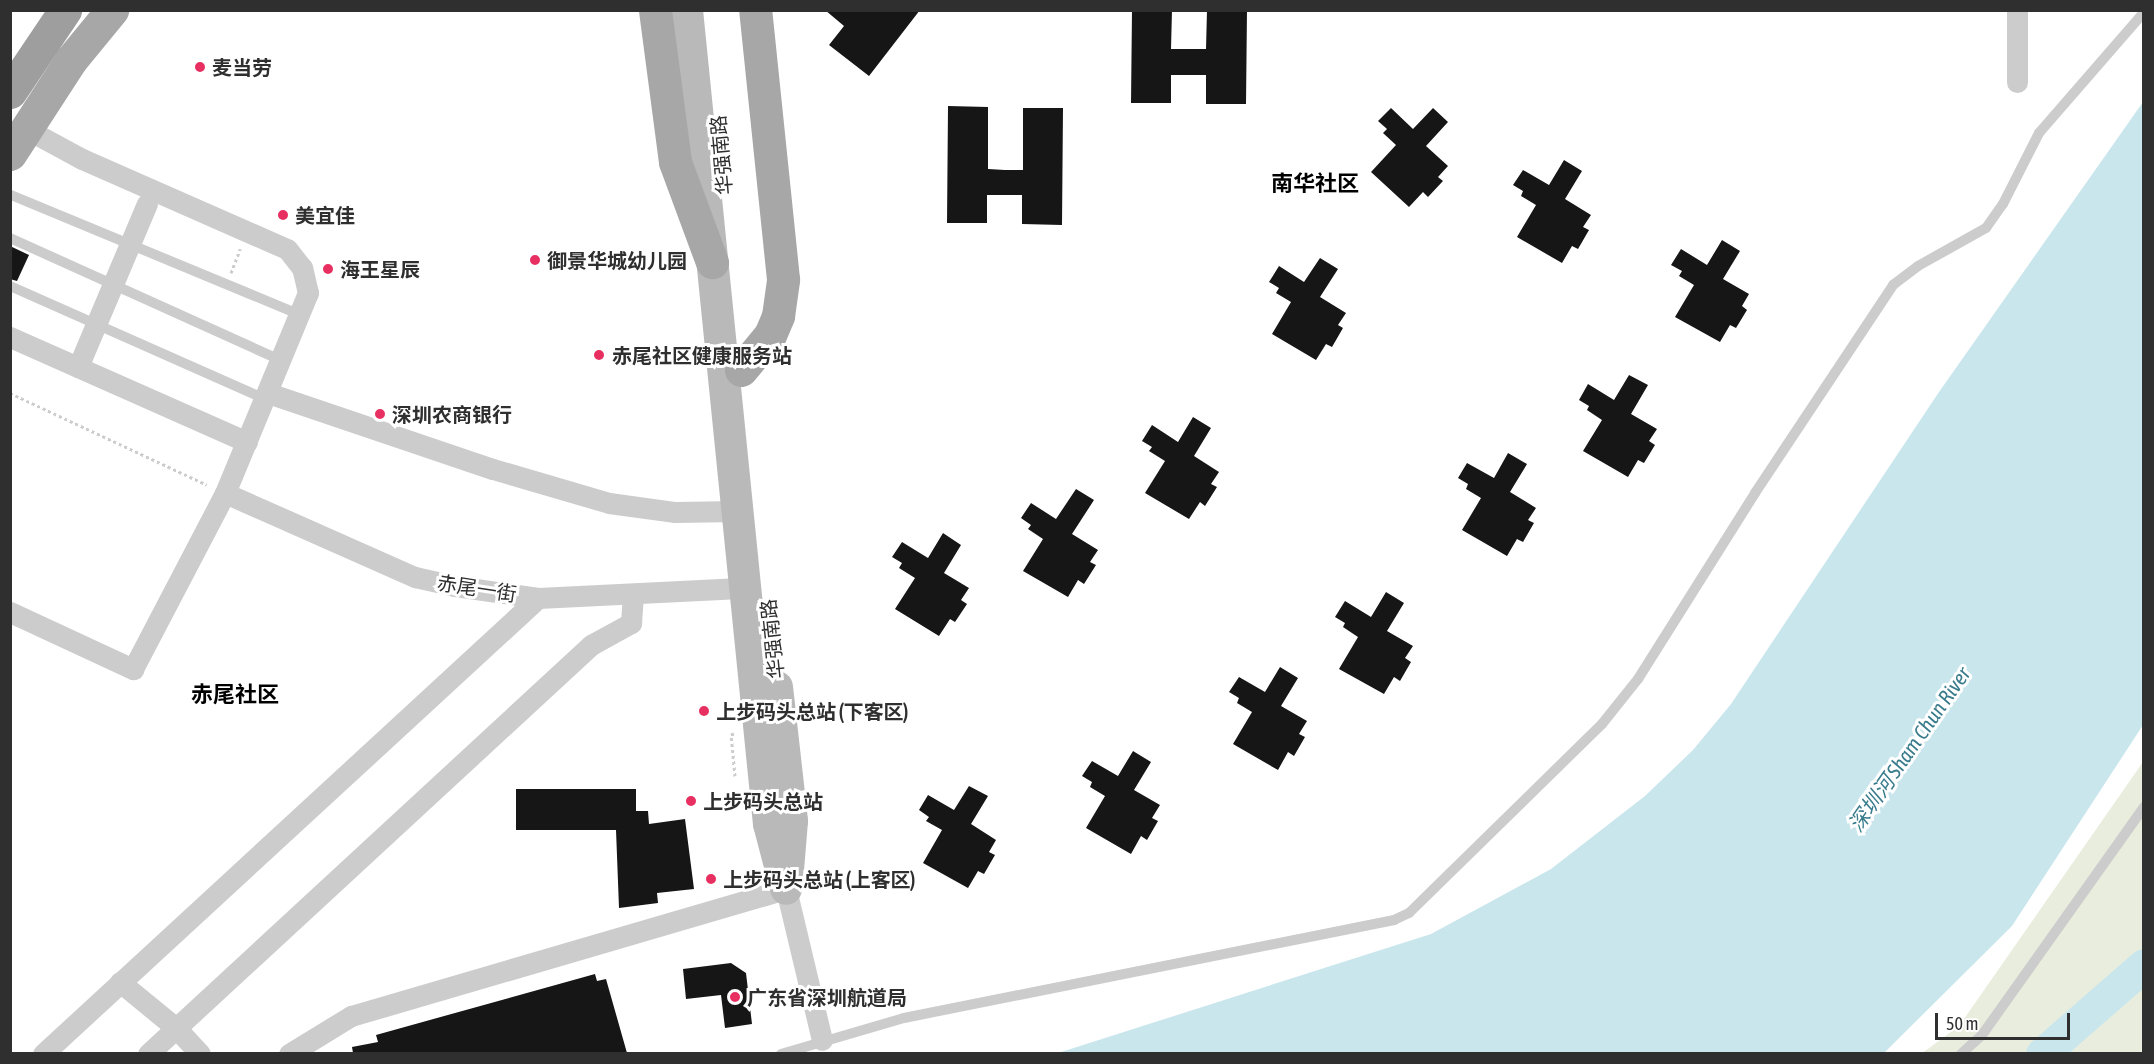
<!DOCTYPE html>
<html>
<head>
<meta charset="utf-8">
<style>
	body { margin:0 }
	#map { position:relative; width:2154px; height:1064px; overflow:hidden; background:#fff; font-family:"Asap Condensed","Noto Sans SC",sans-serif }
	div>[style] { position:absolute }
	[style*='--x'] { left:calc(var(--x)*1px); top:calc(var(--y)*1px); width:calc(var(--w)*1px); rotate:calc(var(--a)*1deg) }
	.green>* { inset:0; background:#e8eddd }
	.water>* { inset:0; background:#c9e6ed }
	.river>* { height:33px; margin:-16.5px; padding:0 16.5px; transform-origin:16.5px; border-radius:16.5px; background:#c9e6ed }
	.building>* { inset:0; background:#161616 }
	.path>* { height:3px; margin-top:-1.5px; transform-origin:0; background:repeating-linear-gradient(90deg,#ccc 0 3px,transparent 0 6px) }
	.service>* { height:10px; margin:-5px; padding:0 5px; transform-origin:5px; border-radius:5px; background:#ccc }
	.minor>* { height:21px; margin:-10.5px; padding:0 10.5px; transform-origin:10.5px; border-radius:10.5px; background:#ccc }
	.secondary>* { height:32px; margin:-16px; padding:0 16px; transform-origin:16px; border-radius:16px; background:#b9b9b9 }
	.primary>* { height:33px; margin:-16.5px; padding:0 16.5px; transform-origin:16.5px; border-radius:16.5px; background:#a7a7a7 }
	.trunk>* { height:33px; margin:-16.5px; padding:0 16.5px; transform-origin:16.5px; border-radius:16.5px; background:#9e9e9e }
	.dots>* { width:16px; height:16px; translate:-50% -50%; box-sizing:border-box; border:3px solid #fff; border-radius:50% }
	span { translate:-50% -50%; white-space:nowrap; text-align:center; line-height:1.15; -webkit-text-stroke:6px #fff; paint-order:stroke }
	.poi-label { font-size:20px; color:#2f2f2f; font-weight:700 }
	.left { translate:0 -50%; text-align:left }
	.street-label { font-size:20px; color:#2f2f2f }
	.water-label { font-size:21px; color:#397c8c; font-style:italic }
	.quarter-label { font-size:22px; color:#000; font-weight:700 }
	.frame { position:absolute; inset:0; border:12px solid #2f2f2f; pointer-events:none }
	.scale { position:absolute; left:1935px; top:1013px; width:135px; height:27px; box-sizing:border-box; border:3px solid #2f2f2f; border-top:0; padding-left:8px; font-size:18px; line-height:21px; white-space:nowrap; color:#2f2f2f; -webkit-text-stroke:4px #fff; paint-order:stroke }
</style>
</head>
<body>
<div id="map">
	<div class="green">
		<i style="clip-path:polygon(2143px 762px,2143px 1053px,1921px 1054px,1959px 1026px)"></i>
	</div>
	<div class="water">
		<i style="clip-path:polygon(2143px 102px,2143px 725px,2012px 926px,1884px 1053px,1058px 1053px,1431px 934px,1551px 869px,1645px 796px,1693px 750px,1731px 704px,1939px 392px)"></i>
	</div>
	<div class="river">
		<i style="--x:2042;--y:1054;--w:135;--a:-41.1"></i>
	</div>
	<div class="building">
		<i style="clip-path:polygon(825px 10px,920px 10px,869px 76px,829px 45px,844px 26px)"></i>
		<i style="clip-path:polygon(1132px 10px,1172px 10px,1171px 49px,1206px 49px,1207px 10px,1247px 10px,1246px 104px,1206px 104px,1206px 75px,1171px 75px,1171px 103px,1131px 103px)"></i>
		<i style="clip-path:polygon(948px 106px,988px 107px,988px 169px,1005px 170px,1023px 170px,1023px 108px,1063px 108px,1062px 225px,1022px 224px,1022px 195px,987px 195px,987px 223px,947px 223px)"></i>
		<i style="clip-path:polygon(1391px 108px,1413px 129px,1433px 108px,1448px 122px,1426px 146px,1448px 166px,1438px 177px,1443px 181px,1428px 197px,1423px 192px,1409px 207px,1371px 172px,1396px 145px,1383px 133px,1387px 129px,1378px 121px)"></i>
		<i style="clip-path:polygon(1564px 160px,1582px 171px,1565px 199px,1591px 215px,1583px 227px,1589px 230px,1578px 249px,1572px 246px,1562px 263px,1517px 237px,1536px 205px,1521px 196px,1523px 191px,1513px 185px,1523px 170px,1549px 185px)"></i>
		<i style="clip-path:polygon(1722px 240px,1740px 251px,1723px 279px,1749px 294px,1742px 306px,1747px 310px,1736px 328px,1730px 325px,1720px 342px,1675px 317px,1694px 285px,1679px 276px,1682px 271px,1671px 265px,1681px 249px,1707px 265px)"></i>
		<i style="clip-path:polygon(10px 246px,29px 255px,17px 281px,10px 279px)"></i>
		<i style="clip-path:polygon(1320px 258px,1338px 269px,1320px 297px,1346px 313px,1338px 325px,1343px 328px,1332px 347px,1326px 344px,1316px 360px,1272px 334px,1291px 302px,1276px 293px,1279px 288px,1269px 282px,1279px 266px,1304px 282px)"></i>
		<i style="clip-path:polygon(1629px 375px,1648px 385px,1631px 414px,1657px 429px,1649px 441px,1655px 445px,1644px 463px,1638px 460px,1628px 477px,1583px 451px,1602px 420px,1587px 410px,1589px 406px,1579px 400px,1588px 384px,1614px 400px)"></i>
		<i style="clip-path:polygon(1193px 417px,1211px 428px,1194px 456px,1219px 472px,1211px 484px,1217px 487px,1205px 506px,1200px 502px,1189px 519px,1145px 493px,1165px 461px,1149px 451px,1152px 447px,1142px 441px,1152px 425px,1178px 442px)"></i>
		<i style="clip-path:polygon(1508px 453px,1527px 464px,1510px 492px,1536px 508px,1528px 520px,1534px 523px,1523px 542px,1517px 539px,1507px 556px,1462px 530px,1481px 498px,1466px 489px,1468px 484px,1458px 478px,1467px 463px,1494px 478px)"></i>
		<i style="clip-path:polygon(1076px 489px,1094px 500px,1072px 534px,1098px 550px,1090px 562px,1096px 565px,1084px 584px,1078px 580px,1068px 597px,1023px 571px,1043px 539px,1028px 529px,1031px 525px,1021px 518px,1031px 503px,1056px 519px)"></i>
		<i style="clip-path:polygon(943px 533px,961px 545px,944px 573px,969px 588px,961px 600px,967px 604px,955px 622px,950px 619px,939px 636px,895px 609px,915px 578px,899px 568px,902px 563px,892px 557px,902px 542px,928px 558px)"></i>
		<i style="clip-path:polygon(1386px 592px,1404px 603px,1387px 631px,1413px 646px,1405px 658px,1411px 662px,1400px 681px,1394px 677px,1384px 694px,1339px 669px,1358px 637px,1343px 627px,1345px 623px,1335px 617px,1345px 601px,1371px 617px)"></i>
		<i style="clip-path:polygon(1280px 667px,1298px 678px,1281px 706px,1307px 721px,1299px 734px,1305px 737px,1294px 756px,1288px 752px,1278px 770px,1233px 744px,1252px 712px,1237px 703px,1239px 698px,1229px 692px,1239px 677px,1265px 692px)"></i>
		<i style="clip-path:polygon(1133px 751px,1151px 762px,1134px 790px,1160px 805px,1152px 818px,1158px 821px,1147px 840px,1141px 836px,1131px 854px,1086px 828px,1105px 796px,1090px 787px,1092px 782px,1082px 776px,1092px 761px,1118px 776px)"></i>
		<i style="clip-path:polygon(969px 786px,988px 796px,971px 824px,996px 840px,989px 852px,995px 855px,984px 874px,978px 871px,968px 888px,923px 863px,942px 830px,926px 821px,929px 817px,919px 810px,928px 795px,954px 810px)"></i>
		<i style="clip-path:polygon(516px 789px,636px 789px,636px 811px,648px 811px,649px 824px,685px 819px,694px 889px,657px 893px,658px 903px,619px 908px,616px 830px,516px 830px)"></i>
		<i style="clip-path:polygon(731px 963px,746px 973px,752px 1024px,725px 1028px,721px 995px,686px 999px,683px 969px)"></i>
		<i style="clip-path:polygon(595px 974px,597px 981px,606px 979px,627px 1053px,353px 1053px,352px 1047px,378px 1042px,376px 1035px)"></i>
	</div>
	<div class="path">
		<i style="--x:231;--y:273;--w:26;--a:-69"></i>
		<i style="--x:10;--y:393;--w:217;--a:25"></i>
		<i style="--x:735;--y:776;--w:42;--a:-95.4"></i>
		<i style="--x:731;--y:734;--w:4;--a:0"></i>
	</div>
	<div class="service">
		<i style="--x:11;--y:195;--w:313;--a:22.5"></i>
		<i style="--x:10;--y:238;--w:299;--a:24.3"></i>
		<i style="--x:10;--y:286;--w:279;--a:23.9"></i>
		<i style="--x:781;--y:1054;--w:128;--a:-16.3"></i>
		<i style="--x:904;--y:1018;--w:500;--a:-11.3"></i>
		<i style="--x:1394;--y:920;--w:17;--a:-25"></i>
		<i style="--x:1409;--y:913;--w:270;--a:-44.4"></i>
		<i style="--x:1602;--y:724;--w:58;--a:-51.3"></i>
		<i style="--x:1638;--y:679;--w:220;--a:-57.8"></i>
		<i style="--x:1755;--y:493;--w:250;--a:-56.4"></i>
		<i style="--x:1893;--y:285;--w:31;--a:-37"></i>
		<i style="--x:1918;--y:266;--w:78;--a:-29.2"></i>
		<i style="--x:1986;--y:228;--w:29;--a:-55"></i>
		<i style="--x:2003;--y:204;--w:80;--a:-63.1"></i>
		<i style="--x:2039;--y:133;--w:160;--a:-49"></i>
		<i style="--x:1961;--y:1054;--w:28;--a:-42"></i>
		<i style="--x:1982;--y:1035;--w:280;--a:-54.6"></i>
	</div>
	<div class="minor">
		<i style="--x:2017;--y:10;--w:72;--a:90"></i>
		<i style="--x:10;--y:337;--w:259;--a:23.9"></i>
		<i style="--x:78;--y:367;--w:177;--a:-67.1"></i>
		<i style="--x:268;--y:393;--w:237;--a:18.7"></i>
		<i style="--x:493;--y:469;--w:121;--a:16.3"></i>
		<i style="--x:609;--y:503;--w:67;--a:7.8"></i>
		<i style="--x:675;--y:512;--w:63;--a:-0.9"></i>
		<i style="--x:225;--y:493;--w:208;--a:23.9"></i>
		<i style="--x:415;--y:577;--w:41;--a:12.7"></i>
		<i style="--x:455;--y:586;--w:84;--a:8.2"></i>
		<i style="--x:538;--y:598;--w:208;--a:-2.8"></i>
		<i style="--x:10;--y:612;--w:136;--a:24.9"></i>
		<i style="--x:133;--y:669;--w:199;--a:-62.4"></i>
		<i style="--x:225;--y:493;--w:217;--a:-67.5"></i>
		<i style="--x:308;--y:293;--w:26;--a:-103"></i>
		<i style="--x:302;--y:268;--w:24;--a:-128"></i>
		<i style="--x:287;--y:249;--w:224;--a:-156.3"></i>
		<i style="--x:82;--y:159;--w:65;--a:-151.5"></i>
		<i style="--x:120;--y:982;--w:72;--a:39.4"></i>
		<i style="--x:176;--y:1028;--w:35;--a:47"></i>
		<i style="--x:43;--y:1054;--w:673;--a:-42.65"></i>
		<i style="--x:148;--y:1054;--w:603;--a:-42.71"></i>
		<i style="--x:591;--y:645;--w:46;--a:-28.8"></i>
		<i style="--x:631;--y:623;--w:29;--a:-86"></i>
		<i style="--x:289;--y:1054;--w:73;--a:-31.5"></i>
		<i style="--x:351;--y:1016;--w:453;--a:-16.3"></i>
		<i style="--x:786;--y:889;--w:155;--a:76.6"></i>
	</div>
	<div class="secondary">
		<i style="--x:687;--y:10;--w:818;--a:84.25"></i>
		<i style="--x:769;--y:824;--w:67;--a:75.3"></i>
		<i style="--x:777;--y:687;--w:135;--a:83.6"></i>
		<i style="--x:792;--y:821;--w:49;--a:94.7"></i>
	</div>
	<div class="primary">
		<i style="--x:655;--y:10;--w:153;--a:82.5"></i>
		<i style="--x:675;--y:162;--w:107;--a:69.7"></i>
		<i style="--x:10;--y:154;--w:112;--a:-57"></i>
		<i style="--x:71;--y:60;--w:65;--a:-50.6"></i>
		<i style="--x:741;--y:370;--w:45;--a:-50.4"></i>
		<i style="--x:770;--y:335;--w:21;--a:-67"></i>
		<i style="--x:778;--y:316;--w:37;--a:-82"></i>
		<i style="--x:783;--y:279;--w:270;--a:-95.9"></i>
	</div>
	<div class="trunk">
		<i style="--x:10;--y:92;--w:99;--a:-56.1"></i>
	</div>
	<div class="dots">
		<i style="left:200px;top:67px;background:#e82f61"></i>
		<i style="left:283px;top:215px;background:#e82f61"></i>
		<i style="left:535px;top:260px;background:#e82f61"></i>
		<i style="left:328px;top:269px;background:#e82f61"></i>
		<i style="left:599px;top:355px;background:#e82f61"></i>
		<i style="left:380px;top:414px;background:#e82f61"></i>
		<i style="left:704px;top:711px;background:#e82f61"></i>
		<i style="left:691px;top:801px;background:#e82f61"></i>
		<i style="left:711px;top:879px;background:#e82f61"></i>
		<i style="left:735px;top:997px;background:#e82f61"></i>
	</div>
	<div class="poi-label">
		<span class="left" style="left:212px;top:67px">麦当劳</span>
		<span class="left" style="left:295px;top:215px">美宜佳</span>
		<span class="left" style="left:547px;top:260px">御景华城幼儿园</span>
		<span class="left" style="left:340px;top:269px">海王星辰</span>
		<span class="left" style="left:612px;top:355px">赤尾社区健康服务站</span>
		<span class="left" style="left:392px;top:414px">深圳农商银行</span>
		<span class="left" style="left:716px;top:711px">上步码头总站 (下客区)</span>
		<span class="left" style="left:703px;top:801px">上步码头总站</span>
		<span class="left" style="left:723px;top:879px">上步码头总站 (上客区)</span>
		<span class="left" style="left:747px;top:997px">广东省深圳航道局</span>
	</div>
	<div class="street-label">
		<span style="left:721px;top:155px;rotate:-95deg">华强南路</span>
		<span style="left:477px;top:588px;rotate:9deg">赤尾一街</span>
		<span style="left:772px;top:639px;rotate:-96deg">华强南路</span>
	</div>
	<div class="water-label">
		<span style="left:1909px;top:749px;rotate:-55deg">深圳河 Sham Chun River</span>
	</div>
	<div class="quarter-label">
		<span style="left:1315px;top:184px">南华社区</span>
		<span style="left:235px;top:695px">赤尾社区</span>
	</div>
	<div class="frame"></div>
	<div class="scale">50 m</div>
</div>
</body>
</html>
